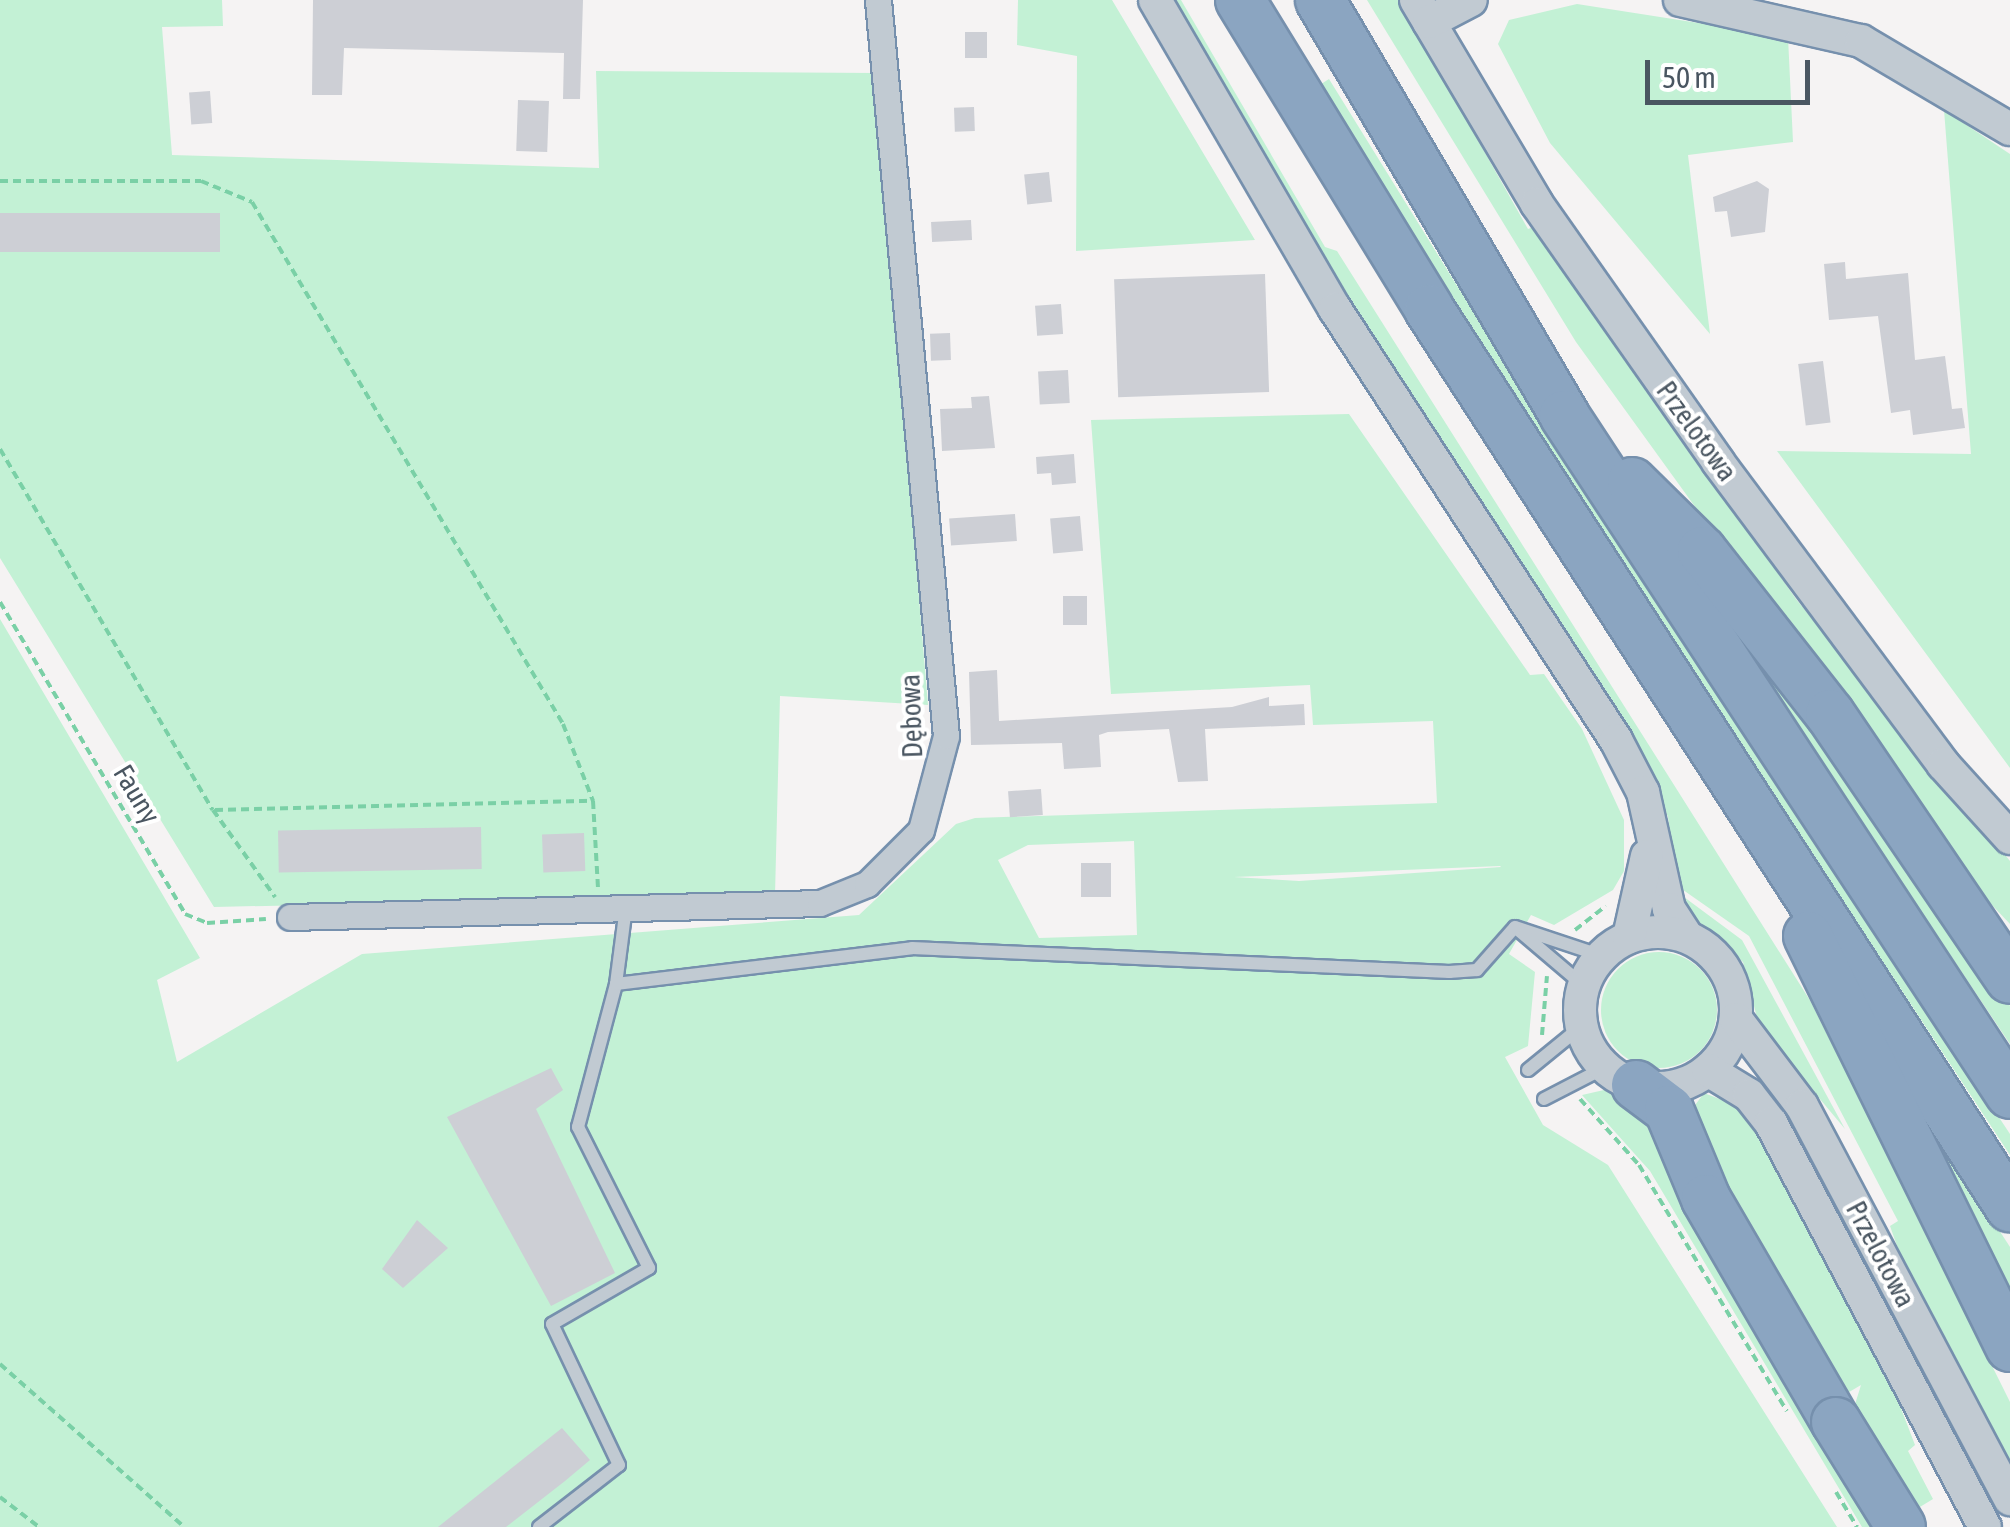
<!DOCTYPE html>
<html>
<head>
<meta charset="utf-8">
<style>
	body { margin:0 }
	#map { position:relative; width:2010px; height:1527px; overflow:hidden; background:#f5f3f3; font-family:"Asap Condensed",sans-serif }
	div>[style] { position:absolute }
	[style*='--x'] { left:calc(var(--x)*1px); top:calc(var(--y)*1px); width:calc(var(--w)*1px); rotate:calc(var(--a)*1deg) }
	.green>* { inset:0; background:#c3f1d5 }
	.round { border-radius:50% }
	.building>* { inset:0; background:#cdcfd5; transform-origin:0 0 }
	.path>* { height:4px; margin-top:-2px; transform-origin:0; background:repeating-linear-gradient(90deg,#7ad0a6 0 8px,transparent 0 13px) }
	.roads { filter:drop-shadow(2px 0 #7690ad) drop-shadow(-2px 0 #7690ad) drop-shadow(0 2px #7690ad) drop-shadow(0 -2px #7690ad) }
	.service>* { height:12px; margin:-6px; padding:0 6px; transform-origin:6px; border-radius:6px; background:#c1cad2 }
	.minor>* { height:25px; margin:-12.5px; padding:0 12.5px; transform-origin:12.5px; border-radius:12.5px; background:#c1cad2 }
	.tertiary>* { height:32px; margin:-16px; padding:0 16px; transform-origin:16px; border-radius:16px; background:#c1cad2 }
	.tertiary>.ring { margin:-16px; padding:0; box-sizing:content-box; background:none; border:32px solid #c1cad2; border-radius:50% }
	.motorway>* { height:48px; margin:-24px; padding:0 24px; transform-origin:24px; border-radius:24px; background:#8ba5c1 }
	.bridges { filter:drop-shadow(2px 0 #7690ad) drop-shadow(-2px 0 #7690ad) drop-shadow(0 2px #7690ad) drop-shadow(0 -2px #7690ad) }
	.motorway-bridge>* { height:48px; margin:-24px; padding:0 24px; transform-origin:24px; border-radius:24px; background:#8ba5c1 }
	span { translate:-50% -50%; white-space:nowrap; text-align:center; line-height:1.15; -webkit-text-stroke:8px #fff; paint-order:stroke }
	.street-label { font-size:28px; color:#4a5661 }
	.scale { position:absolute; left:1645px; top:60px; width:165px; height:45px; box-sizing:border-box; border:5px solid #4a5661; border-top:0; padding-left:12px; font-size:30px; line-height:35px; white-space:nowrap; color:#4a5661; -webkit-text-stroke:8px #fff; paint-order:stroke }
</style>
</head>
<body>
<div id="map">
	<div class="green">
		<i style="clip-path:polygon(0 0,222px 0,223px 26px,162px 27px,172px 155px,599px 168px,596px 71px,875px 73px,928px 705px,780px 696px,775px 895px,214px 907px,0 558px)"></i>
		<i style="clip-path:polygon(1018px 0,1112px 0,1255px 240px,1076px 251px,1077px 56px,1017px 45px)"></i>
		<i style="clip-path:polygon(1165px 0,1181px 0,1325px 247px,1337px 251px,1811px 1002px,2010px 1402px,2010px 1473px,1909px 1280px,1890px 1226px,1898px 1221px,1749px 936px,1676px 885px,1668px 817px,1635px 739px,1500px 541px)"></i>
		<i style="clip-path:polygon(1367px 0,1399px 0,1528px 229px,1536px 226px,1796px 599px,2010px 861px,2010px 924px,1954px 865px,1576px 342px)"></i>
		<i style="clip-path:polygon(1577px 4px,1788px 37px,1793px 142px,1688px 155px,1710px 334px,1550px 143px,1498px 44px,1509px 20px)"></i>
		<i style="clip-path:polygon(1329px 79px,1586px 494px,2010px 1134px,2010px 1155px,1470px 334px,1318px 86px)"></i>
		<i style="clip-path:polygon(1944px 110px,2010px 154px,2010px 768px,1777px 451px,1971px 454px)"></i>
		<i style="clip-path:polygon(evenodd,1349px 414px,1530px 675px,1544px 674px,1582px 729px,1624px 820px,1624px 871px,1613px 890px,1554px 925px,1531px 915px,1509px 954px,1535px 972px,1528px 1046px,1505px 1057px,1543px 1125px,1608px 1165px,1837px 1527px,0 1527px,0 619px,200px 958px,157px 980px,177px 1062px,362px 954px,859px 915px,956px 824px,975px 818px,1437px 803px,1433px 721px,1313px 725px,1310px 685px,1111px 694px,1091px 420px,1349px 414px,1134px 841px,1137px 935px,1039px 938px,998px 860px,1028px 845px,1134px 841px,1349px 414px,1501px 867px,1299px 881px,1234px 877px,1500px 866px,1501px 867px)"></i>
		<i style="clip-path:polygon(1705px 590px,1845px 762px,2010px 1006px,2010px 1044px)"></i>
		<i style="clip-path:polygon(1684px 897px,1742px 940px,1845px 1129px,1759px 1026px,1743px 962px,1695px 921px)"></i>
		<i class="round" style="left:1601px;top:952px;width:116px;height:116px"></i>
		<i style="clip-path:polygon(1905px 1085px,2010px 1247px,2010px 1305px)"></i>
		<i style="clip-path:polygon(1604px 1090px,1648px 1111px,1876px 1527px,1862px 1527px,1650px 1171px,1582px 1095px)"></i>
		<i style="clip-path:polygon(1704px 1093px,1748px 1110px,1884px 1364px,1915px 1445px,1908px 1451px,1933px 1499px,1910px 1513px,1852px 1414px,1861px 1385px,1839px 1398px,1702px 1161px,1690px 1112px)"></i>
	</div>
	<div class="building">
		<i style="clip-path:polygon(313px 0,583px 0,580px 99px,563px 99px,564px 53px,344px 48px,342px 95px,312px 95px)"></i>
		<i style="left:965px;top:32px;width:22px;height:26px"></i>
		<i style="left:210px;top:91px;width:32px;height:21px;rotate:86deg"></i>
		<i style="left:518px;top:100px;width:31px;height:51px;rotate:2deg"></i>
		<i style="left:974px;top:107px;width:24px;height:20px;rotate:88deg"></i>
		<i style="left:1049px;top:172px;width:30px;height:25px;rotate:84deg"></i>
		<i style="clip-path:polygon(1757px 181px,1769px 189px,1765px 232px,1731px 237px,1727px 211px,1715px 212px,1713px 197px)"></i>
		<i style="left:220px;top:213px;width:39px;height:220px;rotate:90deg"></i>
		<i style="left:971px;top:220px;width:20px;height:40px;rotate:87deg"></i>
		<i style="clip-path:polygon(1845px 262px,1846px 279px,1908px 273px,1915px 360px,1945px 356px,1952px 409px,1962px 408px,1965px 428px,1913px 435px,1910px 410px,1891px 413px,1878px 316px,1829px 320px,1824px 264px)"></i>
		<i style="left:1265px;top:274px;width:118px;height:151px;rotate:88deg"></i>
		<i style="left:1061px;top:304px;width:30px;height:26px;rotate:86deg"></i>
		<i style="left:950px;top:333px;width:27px;height:20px;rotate:88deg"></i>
		<i style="left:1823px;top:361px;width:62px;height:25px;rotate:83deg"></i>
		<i style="left:1068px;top:370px;width:33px;height:30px;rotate:87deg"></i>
		<i style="clip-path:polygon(989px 396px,995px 448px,942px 451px,940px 409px,972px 408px,971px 397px)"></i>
		<i style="clip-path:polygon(1074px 454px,1076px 483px,1052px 485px,1051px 473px,1037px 474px,1036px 457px)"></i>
		<i style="left:1015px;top:514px;width:27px;height:66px;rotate:86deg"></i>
		<i style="left:1080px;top:516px;width:35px;height:30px;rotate:85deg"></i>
		<i style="left:1063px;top:596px;width:24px;height:29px"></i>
		<i style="clip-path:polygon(997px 670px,999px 721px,1232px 707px,1269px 697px,1269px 706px,1304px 704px,1305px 725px,1205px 729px,1208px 781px,1178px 782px,1169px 729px,1108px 732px,1099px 735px,1101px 767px,1064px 769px,1062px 743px,971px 745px,969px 672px)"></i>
		<i style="left:1041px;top:789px;width:26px;height:33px;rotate:86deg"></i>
		<i style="left:481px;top:827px;width:42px;height:203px;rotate:89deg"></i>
		<i style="left:584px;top:833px;width:38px;height:42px;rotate:88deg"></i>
		<i style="left:1081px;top:863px;width:30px;height:34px"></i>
		<i style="clip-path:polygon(551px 1068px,563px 1090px,536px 1109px,615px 1273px,551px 1306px,447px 1117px)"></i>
		<i style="clip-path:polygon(417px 1220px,448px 1248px,403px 1288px,382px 1269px)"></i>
		<i style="clip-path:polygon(562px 1428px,590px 1460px,565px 1481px,506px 1527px,438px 1527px)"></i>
	</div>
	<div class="path">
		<i style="--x:0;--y:181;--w:201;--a:0"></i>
		<i style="--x:201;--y:181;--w:55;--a:22.4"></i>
		<i style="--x:252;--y:202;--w:608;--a:59.21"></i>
		<i style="--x:563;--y:724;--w:83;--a:68.7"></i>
		<i style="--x:0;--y:449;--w:419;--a:59.5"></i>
		<i style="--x:213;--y:810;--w:107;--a:54.5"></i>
		<i style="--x:0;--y:602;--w:363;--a:59.3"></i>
		<i style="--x:185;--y:914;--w:24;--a:22"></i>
		<i style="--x:207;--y:923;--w:59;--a:-3.9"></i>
		<i style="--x:215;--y:810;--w:378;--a:-1.4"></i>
		<i style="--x:593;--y:801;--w:87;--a:86.7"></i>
		<i style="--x:1575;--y:930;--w:39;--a:-38"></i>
		<i style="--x:1542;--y:1035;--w:59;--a:-85.2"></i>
		<i style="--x:1580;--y:1099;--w:89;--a:48.2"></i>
		<i style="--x:1639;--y:1165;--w:287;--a:59"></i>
		<i style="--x:0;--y:1364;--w:246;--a:41.5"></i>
		<i style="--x:1836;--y:1492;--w:41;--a:59"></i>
		<i style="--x:0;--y:1497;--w:49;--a:37.6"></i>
	</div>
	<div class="roads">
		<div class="service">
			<i style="--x:1515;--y:927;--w:92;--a:18.4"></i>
			<i style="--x:1517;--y:929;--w:88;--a:40.4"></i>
			<i style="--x:616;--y:984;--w:78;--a:-82.6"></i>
			<i style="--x:1528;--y:1070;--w:70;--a:-39.2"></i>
			<i style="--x:1544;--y:1099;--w:70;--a:-27.3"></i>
			<i style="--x:539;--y:1527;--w:101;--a:-37.8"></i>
			<i style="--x:619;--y:1465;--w:156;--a:-115.4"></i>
			<i style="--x:552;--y:1324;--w:112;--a:-30"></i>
			<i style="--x:649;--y:1268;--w:158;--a:-116.7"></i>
			<i style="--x:578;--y:1127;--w:148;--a:-75.1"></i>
			<i style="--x:616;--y:984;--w:298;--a:-6.9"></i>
			<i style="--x:912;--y:948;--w:538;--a:2.56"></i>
			<i style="--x:1449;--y:972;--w:28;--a:-4"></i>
			<i style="--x:1477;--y:970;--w:57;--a:-48.5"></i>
		</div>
		<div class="minor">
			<i style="--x:290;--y:917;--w:530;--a:-1.51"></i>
			<i style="--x:820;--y:903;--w:51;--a:-22"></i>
			<i style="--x:867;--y:884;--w:76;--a:-45"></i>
			<i style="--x:921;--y:830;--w:97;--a:-75.1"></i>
			<i style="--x:946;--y:736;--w:739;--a:-95.28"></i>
		</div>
		<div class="tertiary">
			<i style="--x:1155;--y:0;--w:358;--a:59.8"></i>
			<i style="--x:1335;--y:309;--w:515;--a:56.9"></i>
			<i style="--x:1616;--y:740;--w:59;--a:62.6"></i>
			<i style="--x:1643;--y:792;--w:120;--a:77.5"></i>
			<i style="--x:1669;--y:909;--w:33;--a:57"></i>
			<i style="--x:1416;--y:0;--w:237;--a:59.3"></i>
			<i style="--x:1537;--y:204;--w:315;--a:54.9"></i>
			<i style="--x:1718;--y:462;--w:377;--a:53.3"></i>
			<i style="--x:1943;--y:764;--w:100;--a:47.8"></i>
			<i style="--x:1680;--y:0;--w:186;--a:12.8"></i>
			<i style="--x:1861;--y:41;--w:173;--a:30.6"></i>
			<i style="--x:1429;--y:22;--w:47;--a:-27.6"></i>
			<i class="ring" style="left:1580px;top:932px;width:124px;height:124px"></i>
			<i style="--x:1629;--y:937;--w:83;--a:-77.5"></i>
			<i style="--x:1736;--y:1019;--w:109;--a:52.8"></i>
			<i style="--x:1802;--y:1106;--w:445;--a:62.1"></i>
			<i style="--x:1708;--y:1070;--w:48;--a:31.4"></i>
			<i style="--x:1749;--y:1095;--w:36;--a:52"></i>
			<i style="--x:1771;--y:1123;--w:457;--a:62.1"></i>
		</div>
		<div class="motorway">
			<i style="--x:1240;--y:0;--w:362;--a:58.5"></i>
			<i style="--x:1429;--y:309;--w:1070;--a:57.1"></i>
			<i style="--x:1320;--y:0;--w:481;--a:59.5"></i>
			<i style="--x:1564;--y:415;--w:812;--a:56.7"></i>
			<i style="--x:1632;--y:482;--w:98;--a:44.6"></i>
			<i style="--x:1702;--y:551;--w:207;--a:51.9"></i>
			<i style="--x:1830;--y:714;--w:320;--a:55.8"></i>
			<i style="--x:1808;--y:936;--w:458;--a:63.8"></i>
			<i style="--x:1636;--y:1085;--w:41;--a:37.1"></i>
			<i style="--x:1669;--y:1110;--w:96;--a:67.4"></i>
			<i style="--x:1706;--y:1199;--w:258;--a:59.8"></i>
		</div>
	</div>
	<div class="bridges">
		<div class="motorway-bridge">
			<i style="--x:1836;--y:1422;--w:123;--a:58.2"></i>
		</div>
	</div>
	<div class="street-label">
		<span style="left:1697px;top:431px;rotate:54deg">Przelotowa</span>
		<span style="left:911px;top:716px;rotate:-92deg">Dębowa</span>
		<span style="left:137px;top:794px;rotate:59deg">Fauny</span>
		<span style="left:1881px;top:1254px;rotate:62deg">Przelotowa</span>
	</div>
	<div class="scale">50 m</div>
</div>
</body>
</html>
